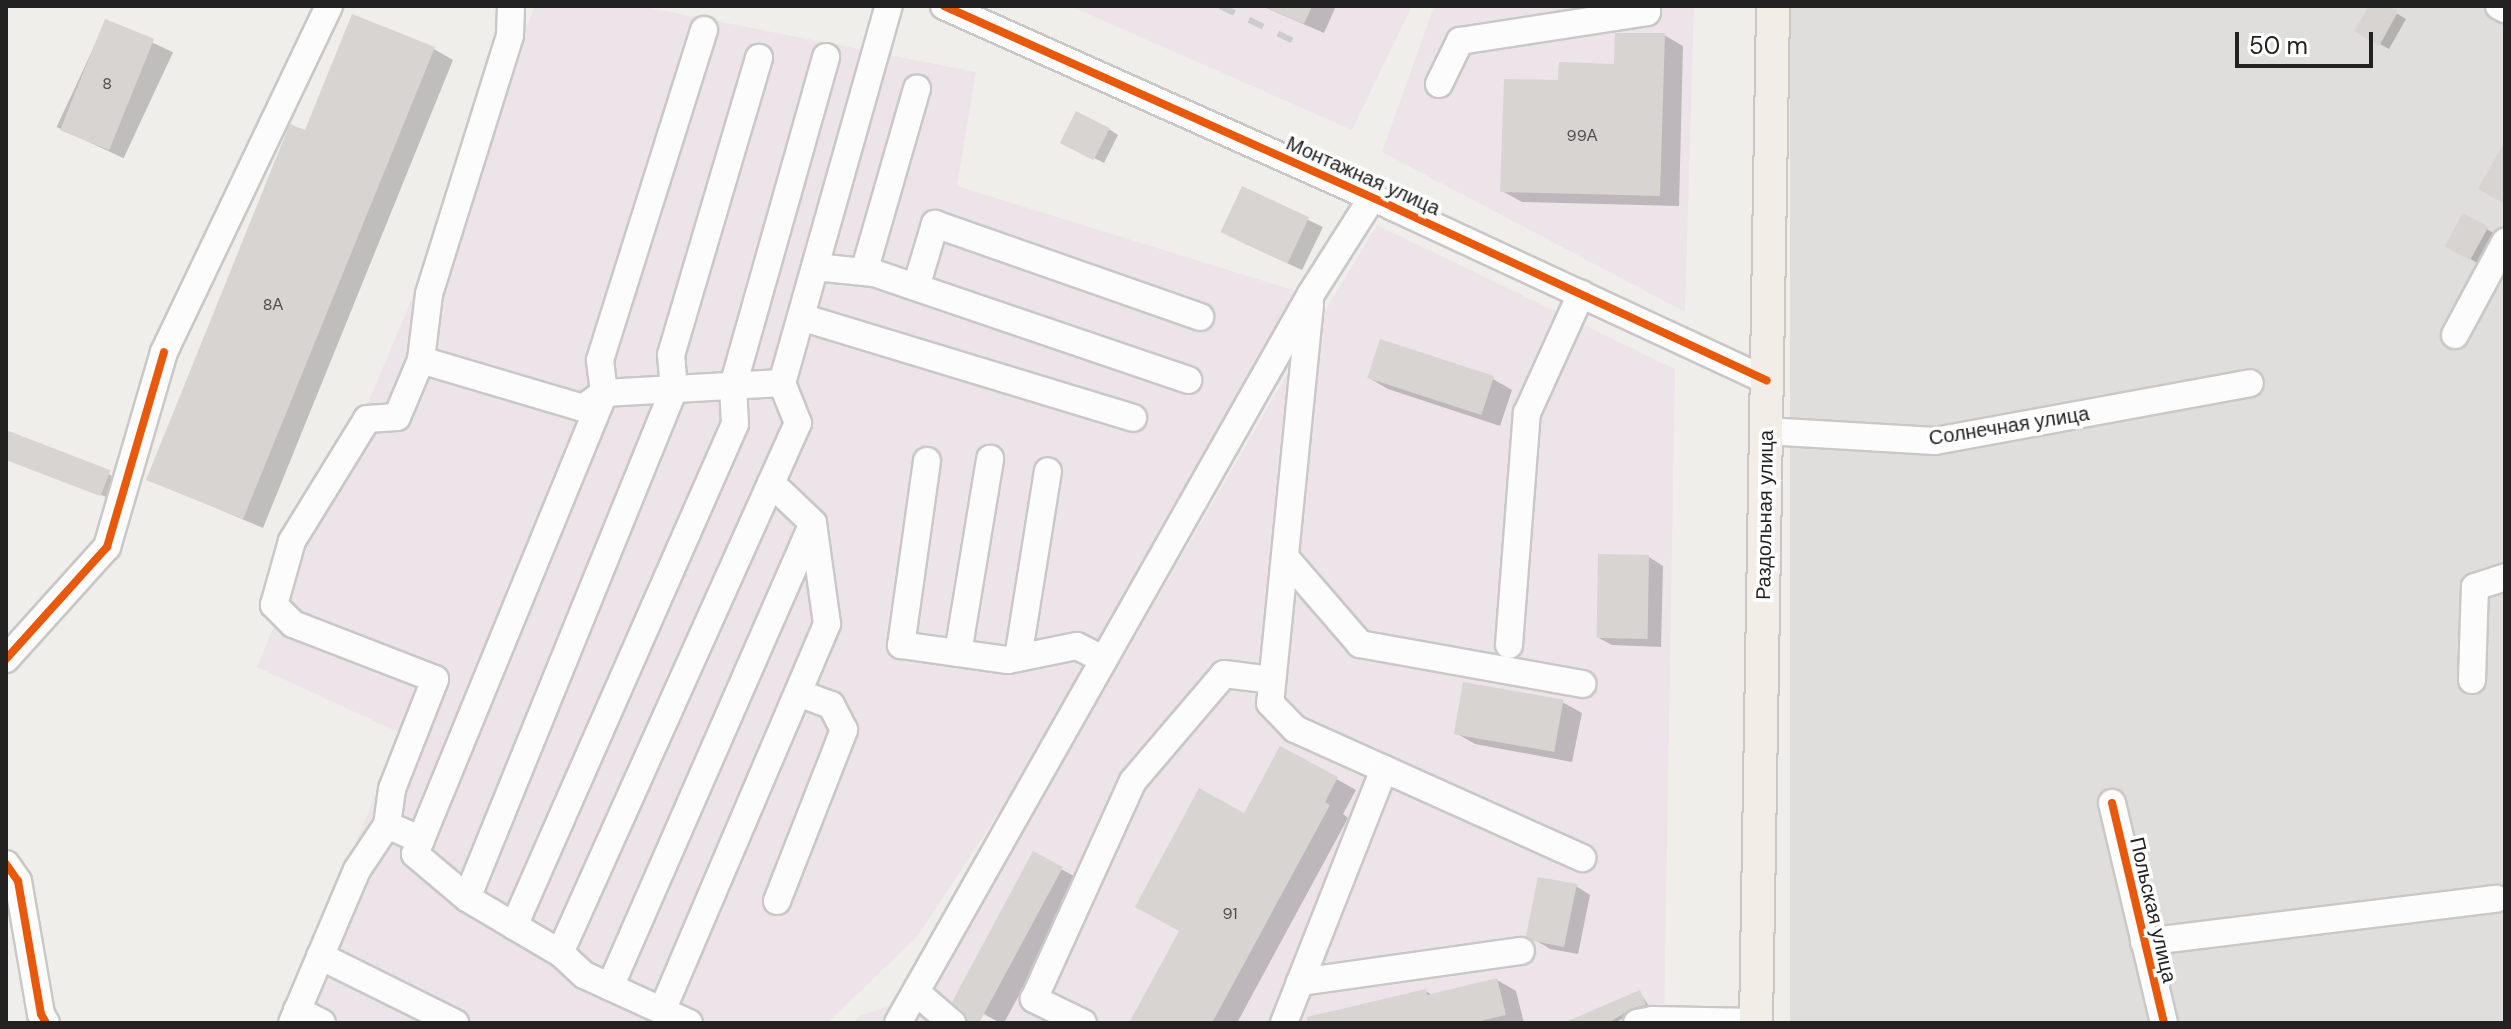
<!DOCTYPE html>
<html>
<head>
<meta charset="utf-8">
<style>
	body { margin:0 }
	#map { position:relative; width:2511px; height:1029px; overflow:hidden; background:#f0eeeb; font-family:"DM Sans",sans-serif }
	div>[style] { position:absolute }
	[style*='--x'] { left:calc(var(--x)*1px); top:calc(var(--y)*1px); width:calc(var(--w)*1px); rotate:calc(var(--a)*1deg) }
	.residential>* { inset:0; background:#dfdedc; transform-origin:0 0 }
	.industrial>* { inset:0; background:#ede4e9 }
	.shadow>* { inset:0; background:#0003; transform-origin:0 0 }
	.building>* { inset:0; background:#d7d4d2; transform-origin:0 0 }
	.roads { filter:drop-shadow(2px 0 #c9c8c7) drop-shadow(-2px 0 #c9c8c7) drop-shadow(0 2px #c9c8c7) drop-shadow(0 -2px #c9c8c7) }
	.minor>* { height:26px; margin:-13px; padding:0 13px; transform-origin:13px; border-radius:13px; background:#fdfcfc }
	.major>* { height:32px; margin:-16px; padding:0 16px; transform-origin:16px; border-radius:16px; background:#f3ede7 }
	.rail>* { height:6px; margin-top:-3px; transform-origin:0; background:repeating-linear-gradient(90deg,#ccc 0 16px,transparent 0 32px) }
	.cycleway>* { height:8px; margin:-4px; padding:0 4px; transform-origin:4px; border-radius:4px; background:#e8590c }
	span { translate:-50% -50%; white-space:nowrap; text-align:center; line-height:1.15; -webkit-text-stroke:7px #fff; paint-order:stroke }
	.number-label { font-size:16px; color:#4f4e4e }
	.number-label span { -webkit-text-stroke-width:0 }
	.street-label { font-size:20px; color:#222 }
	.frame { position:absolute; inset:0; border:8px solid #222; pointer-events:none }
	.scale { position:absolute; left:2235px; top:32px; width:138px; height:36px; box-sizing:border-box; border:4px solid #222; border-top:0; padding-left:10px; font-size:24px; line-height:28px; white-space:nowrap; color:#222; -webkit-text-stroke:6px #fff; paint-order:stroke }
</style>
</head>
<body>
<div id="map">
	<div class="residential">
		<i style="left:1790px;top:6px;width:715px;height:1017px"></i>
	</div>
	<div class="industrial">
		<i style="clip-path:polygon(535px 6px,640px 6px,976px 72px,957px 186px,1293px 290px,1315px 327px,1377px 225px,1675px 369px,1664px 1023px,1003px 1023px,928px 996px,1303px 346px,918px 936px,827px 1023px,284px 1023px,400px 733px,257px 667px)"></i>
		<i style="clip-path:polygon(1070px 6px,1412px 6px,1352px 130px)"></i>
		<i style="clip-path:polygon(1434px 6px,1694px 6px,1685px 312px,1382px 152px)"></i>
		<i style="clip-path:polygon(896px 1004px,962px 1023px,853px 1023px,859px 1016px)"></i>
	</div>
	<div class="shadow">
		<i style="clip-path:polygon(1262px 6px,1336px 6px,1324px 33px)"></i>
		<i style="clip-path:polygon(2371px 6px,2384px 6px,2406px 19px,2389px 49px,2357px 31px)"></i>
		<i style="left:106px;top:21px;width:74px;height:117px;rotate:25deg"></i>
		<i style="clip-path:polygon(1664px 35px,1683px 46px,1679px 206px,1522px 202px,1502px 191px,1560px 82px,1616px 66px)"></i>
		<i style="clip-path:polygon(434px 49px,453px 60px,263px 528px,148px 479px,306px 133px)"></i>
		<i style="clip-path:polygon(1109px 129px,1118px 135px,1104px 163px,1072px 147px)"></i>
		<i style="clip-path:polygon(1243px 189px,1323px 227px,1302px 270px,1237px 240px)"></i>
		<i style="left:2463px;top:216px;width:38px;height:34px;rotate:29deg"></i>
		<i style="clip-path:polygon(1369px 378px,1493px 379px,1512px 390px,1500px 426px,1388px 389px)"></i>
		<i style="clip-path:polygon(6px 432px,125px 481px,117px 501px,6px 459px)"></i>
		<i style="clip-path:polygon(1649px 557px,1663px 566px,1661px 647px,1612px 645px,1597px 637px)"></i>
		<i style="clip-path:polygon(1562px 702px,1582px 713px,1572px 762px,1475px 744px,1456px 733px)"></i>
		<i style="clip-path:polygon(1281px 748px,1356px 790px,1343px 814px,1348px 818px,1237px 1023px,1131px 1023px)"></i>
		<i style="clip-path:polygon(1034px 854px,1081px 880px,1004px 1023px,1000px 1023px,956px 998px)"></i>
		<i style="clip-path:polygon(1576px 886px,1590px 895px,1578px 954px,1550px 949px,1535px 940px)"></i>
		<i style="clip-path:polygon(1497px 980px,1516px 991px,1524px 1023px,1303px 1023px,1425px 991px,1433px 995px)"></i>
		<i style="clip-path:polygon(1640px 993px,1649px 1006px,1638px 1009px,1615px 1023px,1567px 1023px)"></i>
	</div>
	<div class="building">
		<i style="clip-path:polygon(1263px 6px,1312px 6px,1304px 24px)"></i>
		<i style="clip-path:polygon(2369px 6px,2388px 6px,2398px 12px,2379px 46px,2354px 31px)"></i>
		<i style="clip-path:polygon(352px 14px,435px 47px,243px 519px,146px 480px,285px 136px,290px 124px,305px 130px)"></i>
		<i style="left:105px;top:19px;width:53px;height:120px;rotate:22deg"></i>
		<i style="clip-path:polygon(1615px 33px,1665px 33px,1660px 196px,1500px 192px,1504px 79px,1558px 80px,1559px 62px,1614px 64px)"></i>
		<i style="left:1076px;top:111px;width:38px;height:36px;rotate:27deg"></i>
		<i style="clip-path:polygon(2505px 141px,2505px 204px,2478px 189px)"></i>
		<i style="left:1242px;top:186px;width:74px;height:51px;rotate:25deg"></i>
		<i style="left:2463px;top:213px;width:29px;height:38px;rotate:29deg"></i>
		<i style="left:1380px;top:339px;width:120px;height:41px;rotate:18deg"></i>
		<i style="left:6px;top:430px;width:112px;height:28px;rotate:21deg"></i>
		<i style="left:1598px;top:554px;width:51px;height:84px;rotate:1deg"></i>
		<i style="left:1463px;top:682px;width:102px;height:53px;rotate:10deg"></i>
		<i style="clip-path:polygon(1280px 746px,1338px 777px,1325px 802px,1330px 805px,1212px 1023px,1129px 1023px,1179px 931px,1135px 907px,1199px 788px,1244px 813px)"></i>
		<i style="clip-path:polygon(1033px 851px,1063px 867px,979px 1023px,968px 1023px,963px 1011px,952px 1002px)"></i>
		<i style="clip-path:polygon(1538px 877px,1577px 884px,1564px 947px,1534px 941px,1526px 936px)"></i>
		<i style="clip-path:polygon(1497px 978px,1506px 1015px,1472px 1023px,1308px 1023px,1307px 1017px,1426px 989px,1427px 995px)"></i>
		<i style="clip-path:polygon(1640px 990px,1646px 1005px,1633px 1008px,1608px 1023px,1563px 1023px)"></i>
	</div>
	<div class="roads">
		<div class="minor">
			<i style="--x:944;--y:6;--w:492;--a:24.1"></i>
			<i style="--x:1393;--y:207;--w:412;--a:24.9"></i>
			<i style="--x:2499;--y:6;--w:7;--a:27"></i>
			<i style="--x:1439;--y:84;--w:48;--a:-64"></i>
			<i style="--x:1460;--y:41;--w:189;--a:-8.8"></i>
			<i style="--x:1647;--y:12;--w:6;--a:-90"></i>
			<i style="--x:815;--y:267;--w:59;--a:5.8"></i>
			<i style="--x:874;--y:273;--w:332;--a:18.8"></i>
			<i style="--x:864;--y:272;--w:191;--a:-73.9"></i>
			<i style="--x:916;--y:287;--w:66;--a:-73.2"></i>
			<i style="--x:935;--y:224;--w:281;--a:19.3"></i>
			<i style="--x:1310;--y:304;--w:401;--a:95.7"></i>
			<i style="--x:1270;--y:703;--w:36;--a:46"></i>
			<i style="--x:1295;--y:729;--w:315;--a:24.2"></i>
			<i style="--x:801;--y:317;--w:347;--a:16.9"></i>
			<i style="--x:2455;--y:335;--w:106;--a:-61.7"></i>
			<i style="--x:421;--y:360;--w:169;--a:16.5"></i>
			<i style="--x:583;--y:408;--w:26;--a:-36"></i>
			<i style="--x:604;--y:393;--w:178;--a:-3.2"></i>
			<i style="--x:782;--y:383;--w:392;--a:-74.2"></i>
			<i style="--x:1766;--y:431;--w:169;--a:3.4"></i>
			<i style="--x:1935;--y:441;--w:320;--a:-10.4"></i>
			<i style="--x:927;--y:461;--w:186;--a:98"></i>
			<i style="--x:901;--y:645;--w:108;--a:8"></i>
			<i style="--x:1008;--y:660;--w:70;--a:-11.5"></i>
			<i style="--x:1077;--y:646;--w:30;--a:27"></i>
			<i style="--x:1285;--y:557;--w:115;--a:49.2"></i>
			<i style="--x:1360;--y:644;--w:226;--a:10.2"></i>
			<i style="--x:1509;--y:645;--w:233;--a:-85.6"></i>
			<i style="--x:1527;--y:413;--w:131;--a:-65.6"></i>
			<i style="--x:958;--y:653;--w:197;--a:-80.6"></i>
			<i style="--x:1018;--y:658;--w:189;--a:-80.9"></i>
			<i style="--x:6;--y:659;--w:151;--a:-48"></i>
			<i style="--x:107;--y:547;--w:203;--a:-73.7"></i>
			<i style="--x:164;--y:352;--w:383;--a:-64.5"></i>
			<i style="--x:2472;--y:680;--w:93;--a:-88.2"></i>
			<i style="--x:2475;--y:587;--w:32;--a:-18"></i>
			<i style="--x:2112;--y:803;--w:226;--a:76.7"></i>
			<i style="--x:421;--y:840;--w:37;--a:-156"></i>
			<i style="--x:387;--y:825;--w:36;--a:-82"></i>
			<i style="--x:392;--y:789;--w:118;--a:-68.6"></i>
			<i style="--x:435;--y:679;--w:152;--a:-158.8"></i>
			<i style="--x:293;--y:624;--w:27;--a:-135"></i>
			<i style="--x:274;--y:605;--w:66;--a:-74.3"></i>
			<i style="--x:292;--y:541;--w:143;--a:-58.4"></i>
			<i style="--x:367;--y:419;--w:30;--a:-4"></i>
			<i style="--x:397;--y:417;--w:62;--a:-67.2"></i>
			<i style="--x:421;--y:360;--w:66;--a:-83.1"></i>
			<i style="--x:429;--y:294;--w:271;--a:-72.6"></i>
			<i style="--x:510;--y:35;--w:29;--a:-88"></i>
			<i style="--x:6;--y:864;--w:21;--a:55"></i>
			<i style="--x:18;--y:881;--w:135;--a:80.2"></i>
			<i style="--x:41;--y:1014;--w:10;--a:61"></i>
			<i style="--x:467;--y:898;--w:549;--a:-67.87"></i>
			<i style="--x:674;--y:389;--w:34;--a:-95"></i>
			<i style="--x:671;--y:355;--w:310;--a:-73.5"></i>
			<i style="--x:777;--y:901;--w:184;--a:-68.6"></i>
			<i style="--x:844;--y:730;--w:28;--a:-117"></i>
			<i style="--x:831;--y:705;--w:35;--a:-160"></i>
			<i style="--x:514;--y:926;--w:548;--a:-66.24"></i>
			<i style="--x:735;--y:424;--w:38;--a:-93"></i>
			<i style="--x:733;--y:386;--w:342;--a:-74.2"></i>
			<i style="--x:2144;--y:942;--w:355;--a:-7"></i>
			<i style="--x:560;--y:953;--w:108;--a:-149.4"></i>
			<i style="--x:467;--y:898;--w:68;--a:-139.8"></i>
			<i style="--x:415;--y:854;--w:498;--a:-67.7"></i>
			<i style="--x:604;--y:393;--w:33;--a:-97"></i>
			<i style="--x:600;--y:360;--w:346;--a:-72.5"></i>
			<i style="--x:320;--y:956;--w:151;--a:26.4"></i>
			<i style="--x:1300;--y:982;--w:223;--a:-8"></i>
			<i style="--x:610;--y:987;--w:506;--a:-66.37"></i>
			<i style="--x:813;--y:523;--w:58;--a:-136.4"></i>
			<i style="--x:916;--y:992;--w:48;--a:40.7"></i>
			<i style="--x:297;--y:1010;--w:28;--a:27"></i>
			<i style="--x:662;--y:1011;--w:421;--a:-66.9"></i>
			<i style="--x:827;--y:624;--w:102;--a:-97.9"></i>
			<i style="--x:292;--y:1023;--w:166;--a:-67"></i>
			<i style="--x:357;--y:870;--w:54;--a:-56.3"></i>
			<i style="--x:689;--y:1023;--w:115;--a:-155.4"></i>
			<i style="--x:584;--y:975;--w:33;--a:-137"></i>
			<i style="--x:560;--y:953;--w:581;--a:-65.82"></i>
			<i style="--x:798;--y:423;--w:43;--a:-111.8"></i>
			<i style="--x:898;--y:1023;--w:838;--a:-60.47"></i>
			<i style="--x:1311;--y:294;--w:114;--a:-57.6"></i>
			<i style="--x:1083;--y:1023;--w:55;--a:-153.9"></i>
			<i style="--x:1034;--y:999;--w:239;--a:-65.6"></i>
			<i style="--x:1133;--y:781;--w:140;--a:-49.6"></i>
			<i style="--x:1224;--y:674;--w:48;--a:7.1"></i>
			<i style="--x:1284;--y:1023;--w:273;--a:-68.5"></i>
			<i style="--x:1637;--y:1023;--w:15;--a:-11"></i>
			<i style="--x:1652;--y:1020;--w:104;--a:1.1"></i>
		</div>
		<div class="major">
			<i style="--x:1756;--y:1023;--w:1017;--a:-89.04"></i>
		</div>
	</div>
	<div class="rail">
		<i style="--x:1220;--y:6;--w:95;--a:25.5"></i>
	</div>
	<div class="cycleway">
		<i style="--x:944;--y:6;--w:492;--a:24.1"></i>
		<i style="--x:1393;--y:207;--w:412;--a:24.9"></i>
		<i style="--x:6;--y:659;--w:151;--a:-48"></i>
		<i style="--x:107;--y:547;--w:203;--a:-73.7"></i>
		<i style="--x:2112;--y:803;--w:226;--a:76.7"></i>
		<i style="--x:6;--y:864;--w:21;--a:55"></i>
		<i style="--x:18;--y:881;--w:135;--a:80.2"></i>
		<i style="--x:41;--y:1014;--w:10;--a:61"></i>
	</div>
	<div class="number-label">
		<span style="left:107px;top:84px">8</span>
		<span style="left:1582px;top:136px">99А</span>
		<span style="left:273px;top:305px">8А</span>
		<span style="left:1230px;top:914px">91</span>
	</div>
	<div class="street-label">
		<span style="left:1363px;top:176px;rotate:24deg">Монтажная улица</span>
		<span style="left:2009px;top:426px;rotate:-9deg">Солнечная улица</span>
		<span style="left:1765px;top:515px;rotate:-89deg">Раздольная улица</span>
		<span style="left:2153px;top:910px;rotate:77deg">Польская улица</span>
	</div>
	<div class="frame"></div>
	<div class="scale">50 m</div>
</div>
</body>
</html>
